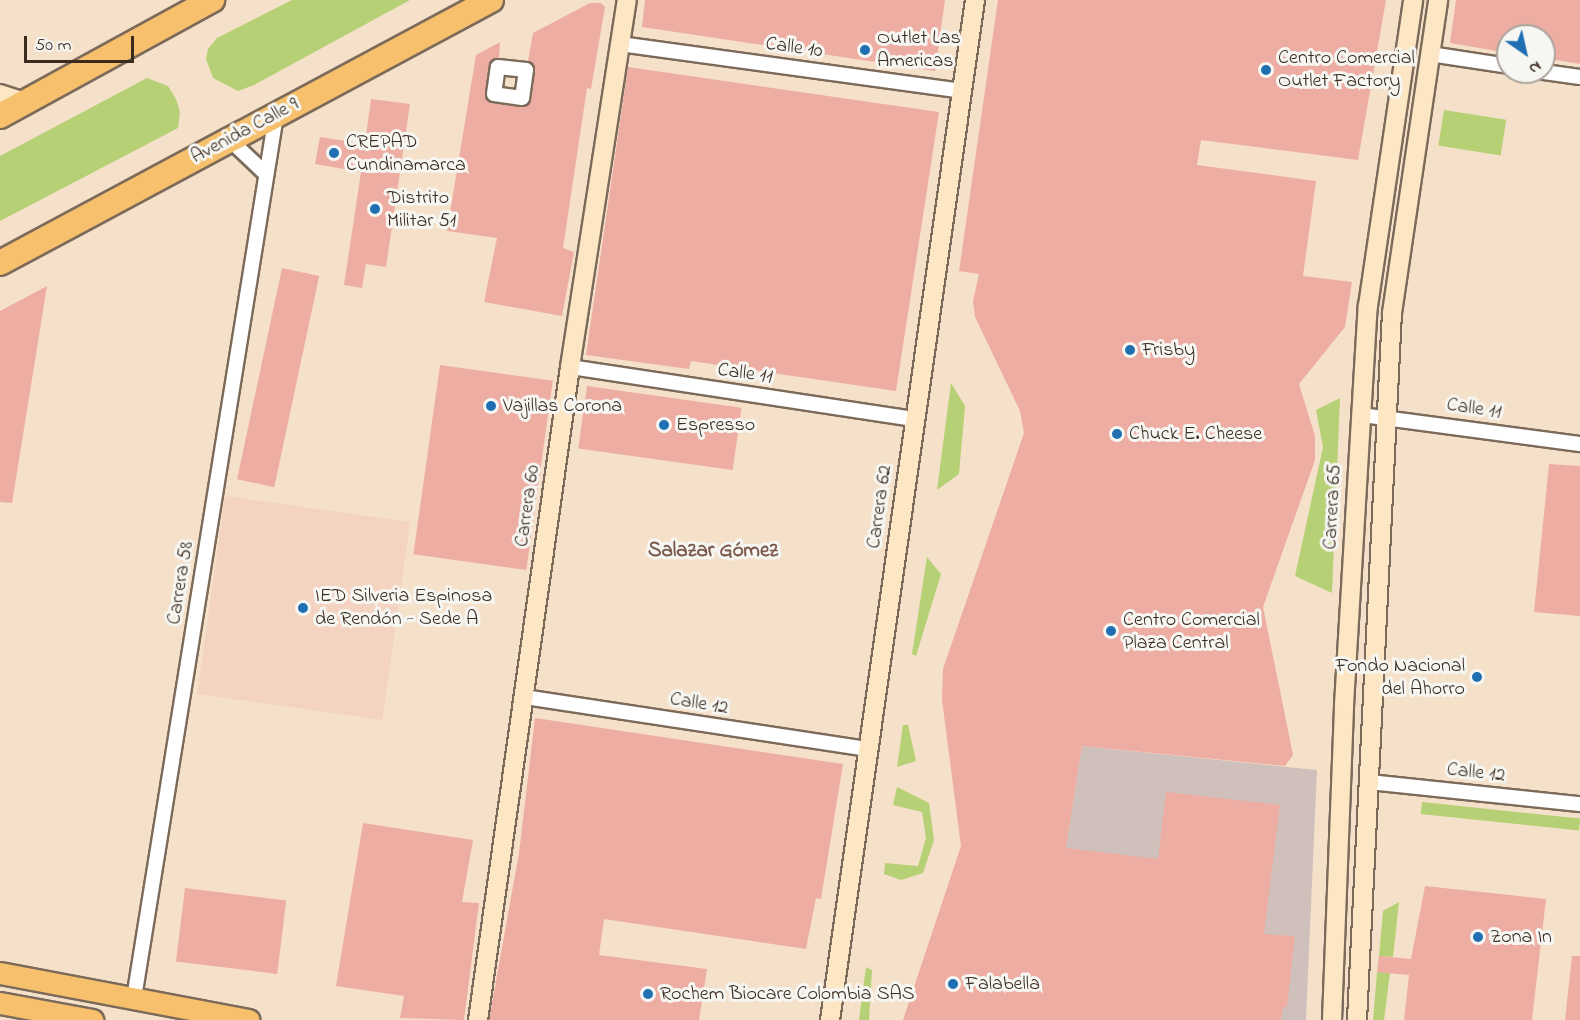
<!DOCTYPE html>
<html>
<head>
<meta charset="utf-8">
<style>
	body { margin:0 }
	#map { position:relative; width:1580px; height:1020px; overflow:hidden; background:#f5e1ca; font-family:"Indie Flower",sans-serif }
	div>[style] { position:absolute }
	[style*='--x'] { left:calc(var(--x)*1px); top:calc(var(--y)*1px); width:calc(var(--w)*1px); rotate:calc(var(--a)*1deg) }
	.built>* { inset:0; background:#f4d3c0; transform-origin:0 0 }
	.industrial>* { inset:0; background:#d0c0bc }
	.green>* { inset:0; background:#b6d075; transform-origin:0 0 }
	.building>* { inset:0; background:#eeada2; transform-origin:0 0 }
	.roads { filter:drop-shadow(2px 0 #7c6a5a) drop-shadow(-2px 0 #7c6a5a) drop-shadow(0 2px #7c6a5a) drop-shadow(0 -2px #7c6a5a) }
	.street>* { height:14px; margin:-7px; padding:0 7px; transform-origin:7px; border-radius:7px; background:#fff }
	.secondary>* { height:18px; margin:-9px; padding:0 9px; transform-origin:9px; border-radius:9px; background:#fce6c4 }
	.primary>* { height:21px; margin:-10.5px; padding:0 10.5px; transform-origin:10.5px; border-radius:10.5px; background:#f7c06c }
	.highway>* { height:24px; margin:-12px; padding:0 12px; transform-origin:12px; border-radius:12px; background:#f7c06c }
	.dots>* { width:16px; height:16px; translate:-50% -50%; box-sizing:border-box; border:3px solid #f6f6f2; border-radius:50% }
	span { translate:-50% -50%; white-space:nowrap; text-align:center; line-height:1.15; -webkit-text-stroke:6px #f6f6f2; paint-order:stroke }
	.poi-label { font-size:20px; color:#3b2a1e }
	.left { translate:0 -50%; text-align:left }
	.right { translate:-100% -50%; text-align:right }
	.street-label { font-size:20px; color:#3b2a1e }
	.neighbourhood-label { font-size:21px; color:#7a584c; font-weight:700 }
	.north { position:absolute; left:1496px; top:24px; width:60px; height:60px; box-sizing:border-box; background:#f6f6f2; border:2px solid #aba49d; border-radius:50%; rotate:146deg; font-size:16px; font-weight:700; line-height:24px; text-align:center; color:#3b2a1e }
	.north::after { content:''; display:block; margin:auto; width:21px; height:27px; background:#1f6fb2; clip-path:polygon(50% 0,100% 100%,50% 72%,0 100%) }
	.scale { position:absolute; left:24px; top:36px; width:110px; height:27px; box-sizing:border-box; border:3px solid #3b2a1e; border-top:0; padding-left:8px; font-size:18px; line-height:21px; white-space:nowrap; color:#3b2a1e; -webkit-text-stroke:4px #f6f6f2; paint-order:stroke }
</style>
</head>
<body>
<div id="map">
	<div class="built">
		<i style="left:225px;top:496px;width:187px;height:200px;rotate:8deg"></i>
	</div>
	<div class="industrial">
		<i style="clip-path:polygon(1082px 746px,1317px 770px,1306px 1020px,1038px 1020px)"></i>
	</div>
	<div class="green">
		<i style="clip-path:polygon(292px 0,410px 0,254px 85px,238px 91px,213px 78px,206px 59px,208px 49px,217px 38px)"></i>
		<i style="clip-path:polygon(147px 78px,168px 86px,176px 99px,180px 112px,178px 128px,0 221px,0 156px)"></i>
		<i style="left:1444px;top:110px;width:63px;height:36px;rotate:9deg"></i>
		<i style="clip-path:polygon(951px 383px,965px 406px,959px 474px,937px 490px)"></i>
		<i style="clip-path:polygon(1340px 398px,1332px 593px,1295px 576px,1323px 447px,1316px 410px)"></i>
		<i style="clip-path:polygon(927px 557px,941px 574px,916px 656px,912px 654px)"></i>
		<i style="clip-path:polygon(903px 725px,908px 725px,916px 761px,897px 767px)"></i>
		<i style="clip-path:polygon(897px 787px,929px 803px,934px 840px,923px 873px,901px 880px,884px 874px,885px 863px,918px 866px,926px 838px,922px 812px,893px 805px)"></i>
		<i style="left:1422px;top:802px;width:159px;height:12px;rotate:6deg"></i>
		<i style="clip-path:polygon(1399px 902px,1393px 957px,1379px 956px,1383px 911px)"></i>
		<i style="clip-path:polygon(866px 967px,872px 970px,869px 1020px,859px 1020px)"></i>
		<i style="clip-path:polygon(1377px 972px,1390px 973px,1384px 1020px,1373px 1020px)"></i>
	</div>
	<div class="building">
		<i style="clip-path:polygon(645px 0,945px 0,935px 71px,642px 27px)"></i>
		<i style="clip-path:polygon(998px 0,1386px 0,1358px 160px,1201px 140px,1197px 165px,1316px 181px,1303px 276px,1352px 282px,1345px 327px,1299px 384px,1315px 436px,1315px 460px,1263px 607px,1293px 755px,1285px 766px,1082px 746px,1066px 848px,1158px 859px,1166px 792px,1280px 805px,1264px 934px,1295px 936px,1287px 1007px,1283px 1007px,1281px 1020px,903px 1020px,961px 846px,942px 700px,943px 669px,1024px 433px,1020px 411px,975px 317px,973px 301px,979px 274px,959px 271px)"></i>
		<i style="clip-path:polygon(1456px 0,1580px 0,1580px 64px,1544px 58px,1544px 36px,1508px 36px,1508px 53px,1450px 43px)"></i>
		<i style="clip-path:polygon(590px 3px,601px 3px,605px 7px,591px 89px,587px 88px,563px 248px,574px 252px,562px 316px,484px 302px,497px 238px,447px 231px,476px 55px,500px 42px,499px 58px,489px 66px,486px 98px,493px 103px,526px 106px,531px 99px,535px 71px,528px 61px,533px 33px)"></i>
		<i style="clip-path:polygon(628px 67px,939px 112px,896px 391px,691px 361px,689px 369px,586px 355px)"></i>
		<i style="clip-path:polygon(371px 99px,410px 104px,386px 267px,366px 264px,362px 288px,344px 285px,361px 172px,315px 164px,320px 137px,365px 144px)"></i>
		<i style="left:282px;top:268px;width:38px;height:216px;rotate:12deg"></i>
		<i style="clip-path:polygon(47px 286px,12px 503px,0 502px,0 311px)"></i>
		<i style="left:440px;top:365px;width:114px;height:191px;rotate:8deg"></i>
		<i style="left:587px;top:386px;width:156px;height:63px;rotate:8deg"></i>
		<i style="clip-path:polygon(1549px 464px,1580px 466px,1580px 616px,1534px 612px)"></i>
		<i style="clip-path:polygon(535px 718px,843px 764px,821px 899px,816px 898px,806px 949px,604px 919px,599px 955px,707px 969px,699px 1020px,489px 1020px,519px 853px)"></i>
		<i style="clip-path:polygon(363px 823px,473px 840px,462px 902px,479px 903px,464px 1020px,400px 1018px,404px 996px,336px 986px)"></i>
		<i style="clip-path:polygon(1425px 886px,1546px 899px,1532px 1020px,1404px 1020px,1409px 975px,1377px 972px,1379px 956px,1411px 959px)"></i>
		<i style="left:185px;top:888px;width:102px;height:74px;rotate:7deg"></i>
		<i style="clip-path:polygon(1572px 956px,1580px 956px,1580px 1020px,1565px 1020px)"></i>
	</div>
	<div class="roads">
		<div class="street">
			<i style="--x:620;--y:44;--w:345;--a:7.8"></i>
			<i style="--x:1430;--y:54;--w:79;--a:8.7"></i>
			<i style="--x:498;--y:67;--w:28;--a:6"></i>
			<i style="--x:526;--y:70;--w:28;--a:98"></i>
			<i style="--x:522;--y:98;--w:28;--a:-172"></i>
			<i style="--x:494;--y:94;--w:27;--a:-82"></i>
			<i style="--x:1544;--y:72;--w:36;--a:8"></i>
			<i style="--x:230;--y:140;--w:50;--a:43.4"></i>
			<i style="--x:570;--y:367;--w:349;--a:8.6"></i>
			<i style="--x:1362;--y:415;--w:220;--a:7.6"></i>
			<i style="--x:524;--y:697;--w:348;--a:8.6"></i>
			<i style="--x:1369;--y:782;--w:212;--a:6"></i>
			<i style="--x:134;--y:998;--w:894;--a:-80.86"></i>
		</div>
		<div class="secondary">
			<i style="--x:0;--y:94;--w:26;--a:18"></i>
			<i style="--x:478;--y:1020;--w:659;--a:-81.98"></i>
			<i style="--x:570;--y:367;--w:371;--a:-81.2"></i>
			<i style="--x:830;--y:1020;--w:1030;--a:-81.91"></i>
			<i style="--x:1332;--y:1020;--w:315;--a:-87.8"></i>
			<i style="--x:1344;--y:705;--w:400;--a:-86.6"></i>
			<i style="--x:1368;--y:306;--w:309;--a:-81.6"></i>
			<i style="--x:1357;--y:1020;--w:708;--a:-87.17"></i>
			<i style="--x:1392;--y:313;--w:316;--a:-81.6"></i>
		</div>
		<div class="primary">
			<i style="--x:0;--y:973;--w:253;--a:10.7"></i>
			<i style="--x:0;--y:1003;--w:94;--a:10.5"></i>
		</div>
		<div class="highway">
			<i style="--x:0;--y:116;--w:242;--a:-28.7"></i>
			<i style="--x:0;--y:263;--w:557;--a:-28.18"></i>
		</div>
	</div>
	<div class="dots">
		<i style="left:865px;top:50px;background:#1f6fb2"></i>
		<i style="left:1266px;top:70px;background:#1f6fb2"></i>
		<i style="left:334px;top:153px;background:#1f6fb2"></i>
		<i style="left:375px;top:209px;background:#1f6fb2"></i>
		<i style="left:1130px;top:350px;background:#1f6fb2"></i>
		<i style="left:491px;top:406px;background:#1f6fb2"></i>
		<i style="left:664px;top:425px;background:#1f6fb2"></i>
		<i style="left:1117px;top:434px;background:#1f6fb2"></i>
		<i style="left:303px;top:608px;background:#1f6fb2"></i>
		<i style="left:1111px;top:631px;background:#1f6fb2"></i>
		<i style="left:1477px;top:677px;background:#1f6fb2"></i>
		<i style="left:1478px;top:937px;background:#1f6fb2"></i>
		<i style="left:953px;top:984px;background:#1f6fb2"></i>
		<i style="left:648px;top:994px;background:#1f6fb2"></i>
	</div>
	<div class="poi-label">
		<span class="left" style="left:877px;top:50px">Outlet Las<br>Americas</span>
		<span class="left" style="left:1278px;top:70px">Centro Comercial<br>Outlet Factory</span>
		<span class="left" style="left:346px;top:154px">CREPAD<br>Cundinamarca</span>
		<span class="left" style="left:387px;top:210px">Distrito<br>Militar 51</span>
		<span class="left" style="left:1142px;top:350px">Frisby</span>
		<span class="left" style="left:503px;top:406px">Vajillas Corona</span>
		<span class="left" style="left:676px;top:425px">Espresso</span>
		<span class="left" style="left:1129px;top:434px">Chuck E. Cheese</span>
		<span class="left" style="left:315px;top:608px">IED Silveria Espinosa<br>de Rendón - Sede A</span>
		<span class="left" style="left:1123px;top:632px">Centro Comercial<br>Plaza Central</span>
		<span class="right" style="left:1465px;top:678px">Fondo Nacional<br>del Ahorro</span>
		<span class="left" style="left:1490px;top:937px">Zona In</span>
		<span class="left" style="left:965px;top:984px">Falabella</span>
		<span class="left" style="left:660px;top:994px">Rochem Biocare Colombia SAS</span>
	</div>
	<div class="street-label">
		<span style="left:794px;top:48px;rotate:8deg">Calle 10</span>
		<span style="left:245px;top:131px;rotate:-28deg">Avenida Calle 9</span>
		<span style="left:745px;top:374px;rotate:8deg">Calle 11</span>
		<span style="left:1474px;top:409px;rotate:8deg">Calle 11</span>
		<span style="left:528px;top:506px;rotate:-82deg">Carrera 60</span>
		<span style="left:880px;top:507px;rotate:-82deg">Carrera 62</span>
		<span style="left:1333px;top:507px;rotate:-87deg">Carrera 65</span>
		<span style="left:181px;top:583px;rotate:-81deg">Carrera 58</span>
		<span style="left:699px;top:704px;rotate:9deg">Calle 12</span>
		<span style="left:1476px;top:773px;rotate:6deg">Calle 12</span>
	</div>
	<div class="neighbourhood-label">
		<span style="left:713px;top:551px">Salazar Gómez</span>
	</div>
	<div class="north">N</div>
	<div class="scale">50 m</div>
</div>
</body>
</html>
